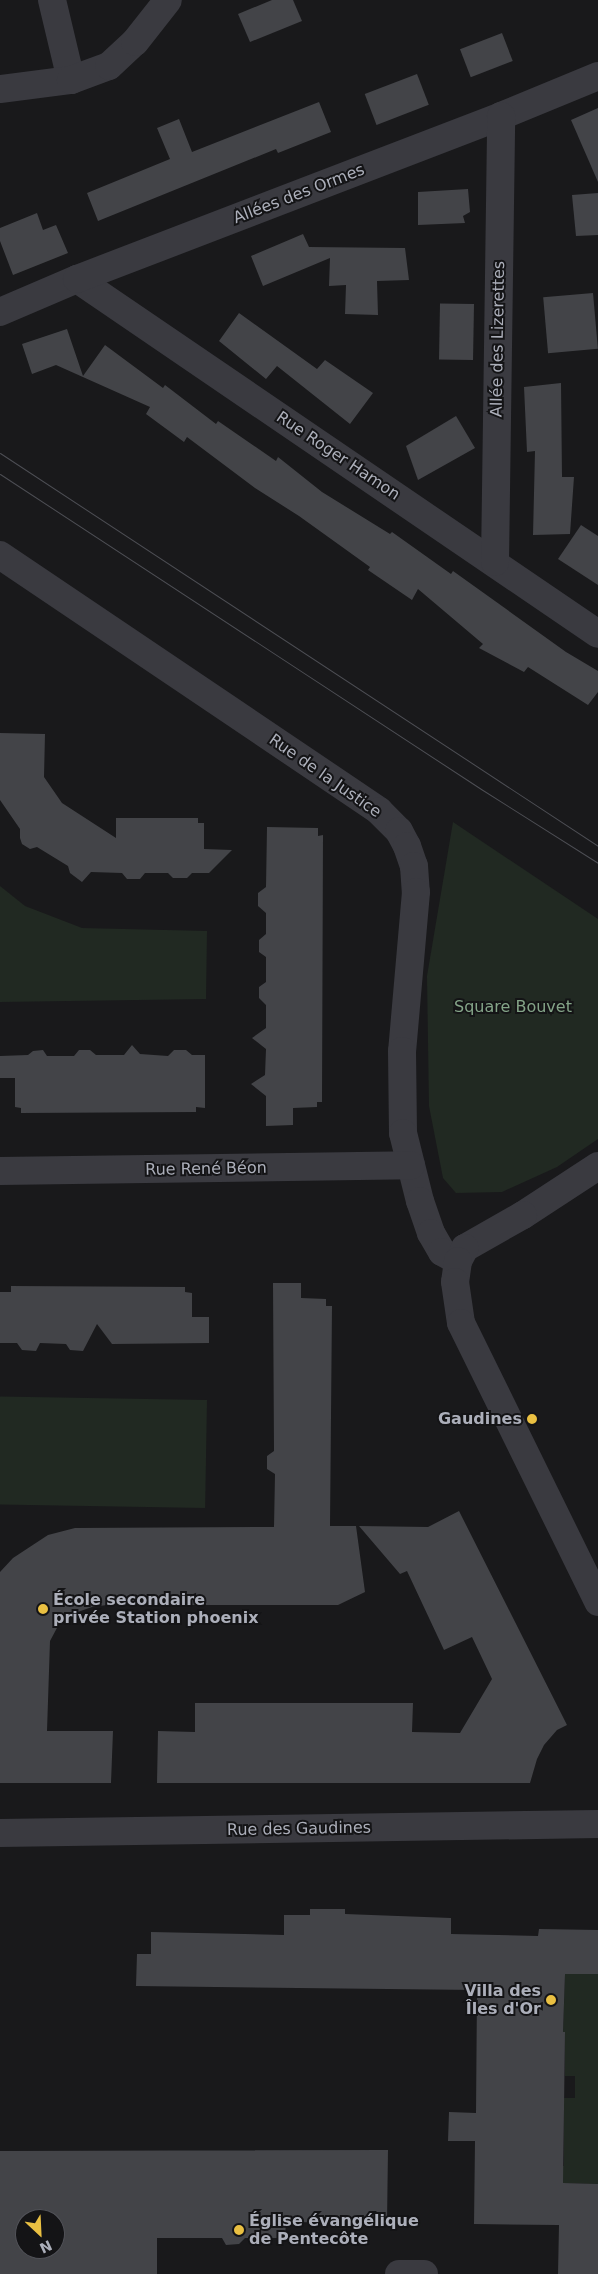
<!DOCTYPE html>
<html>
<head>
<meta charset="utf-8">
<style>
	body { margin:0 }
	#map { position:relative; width:598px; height:2274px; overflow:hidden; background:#19191b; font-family:"DejaVu Sans",sans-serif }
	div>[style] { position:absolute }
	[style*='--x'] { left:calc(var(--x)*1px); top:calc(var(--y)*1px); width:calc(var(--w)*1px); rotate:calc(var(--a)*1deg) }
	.green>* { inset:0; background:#212922; transform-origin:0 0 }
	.building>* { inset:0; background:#434448; transform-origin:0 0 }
	.minor>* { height:28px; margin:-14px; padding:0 14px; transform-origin:14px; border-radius:14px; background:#3a3a40 }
	.tram>* { height:1px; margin:-0.5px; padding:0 0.5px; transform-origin:0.5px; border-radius:0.5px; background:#4d4e54 }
	.dots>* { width:14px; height:14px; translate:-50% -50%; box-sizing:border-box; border:2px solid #141416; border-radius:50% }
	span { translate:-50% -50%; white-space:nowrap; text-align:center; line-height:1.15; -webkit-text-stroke:4px #141416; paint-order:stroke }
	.street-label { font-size:16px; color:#acafba }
	.park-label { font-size:16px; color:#84a488 }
	.poi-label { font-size:16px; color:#acafba; font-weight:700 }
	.right { translate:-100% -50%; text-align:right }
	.left { translate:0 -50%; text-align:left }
	.north { position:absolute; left:15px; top:2209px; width:50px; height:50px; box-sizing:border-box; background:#141416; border:1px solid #515258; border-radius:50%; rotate:155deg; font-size:14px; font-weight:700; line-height:20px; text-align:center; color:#acafba }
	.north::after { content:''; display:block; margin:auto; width:18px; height:22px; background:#eac042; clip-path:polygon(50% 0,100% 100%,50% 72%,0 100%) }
</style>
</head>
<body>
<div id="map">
	<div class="green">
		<i style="clip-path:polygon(453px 822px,598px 919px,598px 1139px,557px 1167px,502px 1192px,456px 1193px,443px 1178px,429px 1106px,427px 976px)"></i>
		<i style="clip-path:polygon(0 886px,25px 906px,82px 928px,207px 931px,206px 999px,0 1002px)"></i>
		<i style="left:207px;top:1400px;width:108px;height:207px;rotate:91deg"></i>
		<i style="clip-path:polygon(562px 1974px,598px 1974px,598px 2184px,559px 2183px,559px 2166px,564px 2166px,564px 2098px,575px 2098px,575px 2076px,565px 2076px,565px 2032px,563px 2032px,565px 1977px)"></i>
	</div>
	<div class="building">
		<i style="clip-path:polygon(272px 0,293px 0,302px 21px,250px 42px,238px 14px)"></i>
		<i style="left:502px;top:33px;width:30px;height:45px;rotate:69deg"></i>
		<i style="left:417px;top:74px;width:33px;height:56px;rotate:69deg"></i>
		<i style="clip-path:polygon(319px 102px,331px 132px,278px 153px,276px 149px,98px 221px,87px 193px,170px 159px,157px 128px,179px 119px,192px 152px)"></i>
		<i style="clip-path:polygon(598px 108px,598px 182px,571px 120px)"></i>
		<i style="clip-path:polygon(468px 189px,470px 212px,463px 216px,465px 223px,418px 225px,418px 192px)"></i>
		<i style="clip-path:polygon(598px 193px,598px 235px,576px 236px,572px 195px)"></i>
		<i style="clip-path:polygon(37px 213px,43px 230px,56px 225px,68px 253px,13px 275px,0 241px,0 228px)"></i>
		<i style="clip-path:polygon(303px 234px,309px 247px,405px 248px,409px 280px,377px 281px,378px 315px,345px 314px,346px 285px,329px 286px,330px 258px,263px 286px,251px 256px)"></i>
		<i style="left:593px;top:293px;width:56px;height:50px;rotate:85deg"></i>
		<i style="left:474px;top:304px;width:56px;height:34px;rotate:91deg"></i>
		<i style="clip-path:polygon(239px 313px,317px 369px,325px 360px,373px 393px,350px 424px,277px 366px,266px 379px,219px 341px)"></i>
		<i style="clip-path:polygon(67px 329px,83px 376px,105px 345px,163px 388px,165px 385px,216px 424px,218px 421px,276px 461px,278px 457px,322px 492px,390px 534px,392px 532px,451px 574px,453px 571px,566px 652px,598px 671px,598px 692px,588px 705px,528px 667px,524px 672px,479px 648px,483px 644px,418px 589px,412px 600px,368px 570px,370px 567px,299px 516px,255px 488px,187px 437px,184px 442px,146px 414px,150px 407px,56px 365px,32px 374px,22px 344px)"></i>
		<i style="clip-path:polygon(561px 383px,562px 477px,574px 477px,570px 534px,533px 535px,535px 451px,527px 452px,524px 387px)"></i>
		<i style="clip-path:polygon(456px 416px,475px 448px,418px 480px,406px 446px)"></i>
		<i style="clip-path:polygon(581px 525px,598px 536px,598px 585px,558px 559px)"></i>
		<i style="clip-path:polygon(0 733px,45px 734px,44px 777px,62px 803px,116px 838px,116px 818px,198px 818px,198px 823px,204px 823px,204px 849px,232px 850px,209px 873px,192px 873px,187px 878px,173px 878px,168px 873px,145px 873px,140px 879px,127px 879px,122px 873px,91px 872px,82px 882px,70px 873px,68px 866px,37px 847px,30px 849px,22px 844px,20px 838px,20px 829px,0 800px)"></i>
		<i style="clip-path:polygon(267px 827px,318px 828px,318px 836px,323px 835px,322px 1102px,317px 1102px,317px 1107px,293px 1108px,293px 1125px,266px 1126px,266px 1096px,251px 1084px,265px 1075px,266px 1049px,252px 1038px,266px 1028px,266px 1005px,259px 998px,259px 987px,266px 982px,266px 957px,259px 952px,259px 940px,266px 934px,266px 913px,258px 906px,258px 893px,266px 887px)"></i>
		<i style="clip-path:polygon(132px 1045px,140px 1054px,168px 1056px,174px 1050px,186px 1050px,192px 1055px,205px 1055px,205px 1108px,196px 1107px,196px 1112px,21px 1113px,21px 1108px,15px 1107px,15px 1078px,0 1078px,0 1056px,28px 1055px,33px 1051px,43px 1050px,47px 1056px,74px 1056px,79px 1050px,90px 1050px,96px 1055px,124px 1055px)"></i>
		<i style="clip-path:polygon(273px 1283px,301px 1283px,301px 1298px,326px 1299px,326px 1306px,332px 1306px,330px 1526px,356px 1526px,365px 1592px,338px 1605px,107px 1605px,92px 1607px,72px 1614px,58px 1626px,50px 1641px,47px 1731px,113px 1731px,111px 1783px,0 1783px,0 1572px,13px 1558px,48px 1535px,75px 1528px,274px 1527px,275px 1474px,267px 1469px,267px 1456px,274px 1451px)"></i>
		<i style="clip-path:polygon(11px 1286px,185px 1287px,185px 1292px,192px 1293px,192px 1317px,209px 1317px,209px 1343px,112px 1344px,97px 1324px,83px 1351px,70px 1350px,66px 1344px,40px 1343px,36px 1351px,22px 1350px,17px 1343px,0 1343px,0 1292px,11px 1292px)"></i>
		<i style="clip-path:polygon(459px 1511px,567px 1725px,557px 1730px,544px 1745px,537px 1759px,530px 1783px,157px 1783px,158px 1731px,195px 1732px,195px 1703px,413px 1703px,412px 1732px,460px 1733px,492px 1679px,472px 1637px,444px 1650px,407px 1571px,400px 1574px,359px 1526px,428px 1527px)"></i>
		<i style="clip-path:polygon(310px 1909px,345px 1909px,345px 1914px,451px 1918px,451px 1934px,538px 1936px,539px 1929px,598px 1930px,598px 1974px,565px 1974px,563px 2032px,565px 2032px,563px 2183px,598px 2184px,598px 2274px,558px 2274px,559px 2225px,474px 2224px,475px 2141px,448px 2141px,449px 2112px,476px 2113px,477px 1990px,136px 1986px,137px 1954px,151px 1954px,151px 1932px,284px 1935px,284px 1915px,310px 1915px)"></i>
		<i style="clip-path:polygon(evenodd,388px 2150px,387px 2223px,286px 2222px,285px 2238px,245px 2238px,239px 2244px,226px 2245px,222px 2238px,157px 2238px,157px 2274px,0 2274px,0 2151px,388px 2150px,25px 2219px,55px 2219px,55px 2249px,25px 2249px,25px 2219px)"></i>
	</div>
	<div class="minor">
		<i style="--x:52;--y:0;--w:82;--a:76.6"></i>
		<i style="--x:0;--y:89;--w:72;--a:-7.2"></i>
		<i style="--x:71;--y:80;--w:40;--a:-20.2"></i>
		<i style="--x:109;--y:66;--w:35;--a:-43"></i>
		<i style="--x:135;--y:42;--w:53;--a:-51.8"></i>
		<i style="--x:77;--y:279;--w:630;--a:34.27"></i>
		<i style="--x:0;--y:312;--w:84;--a:-23.2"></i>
		<i style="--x:77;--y:279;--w:454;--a:-21"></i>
		<i style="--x:501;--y:116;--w:105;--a:-22.4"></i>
		<i style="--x:0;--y:555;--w:457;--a:34"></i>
		<i style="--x:379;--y:811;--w:28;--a:45"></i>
		<i style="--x:399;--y:831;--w:17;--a:62"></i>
		<i style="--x:407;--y:846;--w:21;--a:71"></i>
		<i style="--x:414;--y:866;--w:26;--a:86"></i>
		<i style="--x:416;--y:892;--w:160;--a:95"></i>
		<i style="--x:402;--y:1051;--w:82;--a:89.3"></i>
		<i style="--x:403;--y:1133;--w:70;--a:76"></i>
		<i style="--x:420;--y:1201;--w:34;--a:71"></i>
		<i style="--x:431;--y:1233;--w:22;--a:60"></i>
		<i style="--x:442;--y:1252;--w:18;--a:29"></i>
		<i style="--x:495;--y:562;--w:446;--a:-89.2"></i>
		<i style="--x:598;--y:1166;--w:90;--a:146.8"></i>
		<i style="--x:523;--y:1215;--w:67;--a:150.4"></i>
		<i style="--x:465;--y:1248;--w:15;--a:118"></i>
		<i style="--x:458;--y:1261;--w:21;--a:98"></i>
		<i style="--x:455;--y:1282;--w:41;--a:81.7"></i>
		<i style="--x:461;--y:1323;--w:311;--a:63.8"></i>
		<i style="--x:0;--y:1171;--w:411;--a:-0.8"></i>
		<i style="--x:0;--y:1833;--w:598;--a:-0.86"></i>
		<i style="--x:399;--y:2274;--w:25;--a:0"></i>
	</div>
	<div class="tram">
		<i style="--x:0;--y:453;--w:716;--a:33.31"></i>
		<i style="--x:0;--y:474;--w:575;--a:33.22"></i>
		<i style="--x:481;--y:789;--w:138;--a:32.3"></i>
	</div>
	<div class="dots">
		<i style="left:532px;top:1419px;background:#eac042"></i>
		<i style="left:43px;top:1609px;background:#eac042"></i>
		<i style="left:551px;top:2000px;background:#eac042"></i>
		<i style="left:239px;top:2230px;background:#eac042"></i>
	</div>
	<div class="street-label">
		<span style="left:299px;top:194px;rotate:-21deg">Allées des Ormes</span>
		<span style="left:498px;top:339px;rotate:-89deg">Allée des Lizerettes</span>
		<span style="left:338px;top:456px;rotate:34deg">Rue Roger Hamon</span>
		<span style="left:325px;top:776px;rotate:35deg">Rue de la Justice</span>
		<span style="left:206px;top:1169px;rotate:-1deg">Rue René Béon</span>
		<span style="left:299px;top:1829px;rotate:-1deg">Rue des Gaudines</span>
	</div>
	<div class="park-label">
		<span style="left:513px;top:1007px">Square Bouvet</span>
	</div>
	<div class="poi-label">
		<span class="right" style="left:522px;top:1419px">Gaudines</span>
		<span class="left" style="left:53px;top:1609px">École secondaire<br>privée Station phoenix</span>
		<span class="right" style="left:541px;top:2000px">Villa des<br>Îles d'Or</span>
		<span class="left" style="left:249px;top:2230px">Église évangélique<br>de Pentecôte</span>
	</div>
	<div class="north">N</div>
</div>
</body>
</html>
